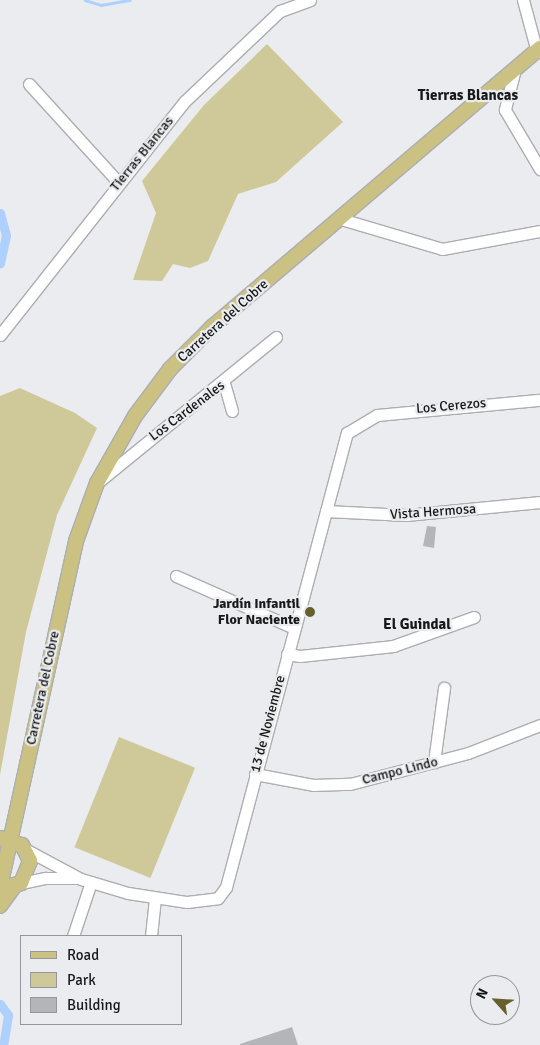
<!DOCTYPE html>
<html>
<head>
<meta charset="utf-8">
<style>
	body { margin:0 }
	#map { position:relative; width:540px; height:1045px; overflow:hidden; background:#eaecef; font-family:Signika,sans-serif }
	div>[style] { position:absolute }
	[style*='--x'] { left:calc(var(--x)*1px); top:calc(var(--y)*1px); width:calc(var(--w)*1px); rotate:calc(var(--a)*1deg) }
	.green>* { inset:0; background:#cfc99a; transform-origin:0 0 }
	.stream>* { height:2.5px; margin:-1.25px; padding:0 1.25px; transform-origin:1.25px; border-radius:1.25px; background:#add0fe }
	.canal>* { height:9px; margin:-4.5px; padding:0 4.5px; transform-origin:4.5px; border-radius:4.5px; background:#add0fe }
	.building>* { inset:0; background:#b3b5b8 }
	.roads { filter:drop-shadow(1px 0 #acaeb1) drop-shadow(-1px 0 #acaeb1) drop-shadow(0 1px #acaeb1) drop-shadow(0 -1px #acaeb1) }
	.minor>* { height:11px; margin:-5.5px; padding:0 5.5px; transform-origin:5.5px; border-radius:5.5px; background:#fff }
	.major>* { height:14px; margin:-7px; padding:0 7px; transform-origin:7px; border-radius:7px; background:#cac183 }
	.dots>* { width:14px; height:14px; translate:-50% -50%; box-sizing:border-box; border:2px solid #eaecef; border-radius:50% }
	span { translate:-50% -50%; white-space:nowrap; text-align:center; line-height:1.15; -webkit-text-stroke:4.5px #eaecef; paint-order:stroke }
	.street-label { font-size:14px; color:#171819 }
	.poi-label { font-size:14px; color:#171819; font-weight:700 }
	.right { translate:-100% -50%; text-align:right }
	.neighbourhood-label { font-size:15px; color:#171819; font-weight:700 }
	.legend { position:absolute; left:20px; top:935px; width:162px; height:90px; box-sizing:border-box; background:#eaecef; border:1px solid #969799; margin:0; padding:6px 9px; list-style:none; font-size:15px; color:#171819 }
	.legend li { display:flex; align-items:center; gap:10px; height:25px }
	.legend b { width:25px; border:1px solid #969799 }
	.north { position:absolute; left:470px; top:975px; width:50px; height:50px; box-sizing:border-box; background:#eaecef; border:1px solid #969799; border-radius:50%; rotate:296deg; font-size:14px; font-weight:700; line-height:20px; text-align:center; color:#171819 }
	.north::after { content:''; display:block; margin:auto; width:18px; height:22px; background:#67602d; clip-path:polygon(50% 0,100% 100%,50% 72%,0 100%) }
</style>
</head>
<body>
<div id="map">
	<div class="green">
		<i style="clip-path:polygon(267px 44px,343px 122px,276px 182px,238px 194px,208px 261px,190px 268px,173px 264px,162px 281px,133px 280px,156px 213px,142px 181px,204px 105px)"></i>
		<i style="clip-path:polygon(20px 388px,75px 413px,97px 428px,57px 515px,26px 632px,0 775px,0 396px)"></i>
		<i style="left:119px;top:737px;width:82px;height:119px;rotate:22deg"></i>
	</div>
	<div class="stream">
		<i style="--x:85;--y:0;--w:17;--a:17"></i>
		<i style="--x:101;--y:5;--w:29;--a:-10"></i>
	</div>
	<div class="canal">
		<i style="--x:0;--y:213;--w:23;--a:75"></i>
		<i style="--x:6;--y:235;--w:29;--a:102"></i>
		<i style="--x:0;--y:1004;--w:14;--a:54"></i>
		<i style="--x:8;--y:1015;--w:30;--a:99"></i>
	</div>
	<div class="building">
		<i style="clip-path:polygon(427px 526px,436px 527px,434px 548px,423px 546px)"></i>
		<i style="clip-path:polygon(292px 1027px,298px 1045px,240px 1045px,240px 1044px)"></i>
	</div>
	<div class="roads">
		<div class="minor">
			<i style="--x:523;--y:0;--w:54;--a:74.9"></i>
			<i style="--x:514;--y:73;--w:38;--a:104"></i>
			<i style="--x:505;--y:110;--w:69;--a:59.3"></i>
			<i style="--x:29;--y:84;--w:134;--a:47.7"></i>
			<i style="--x:341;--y:219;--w:105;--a:16.5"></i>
			<i style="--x:442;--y:249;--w:100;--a:-10.4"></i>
			<i style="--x:0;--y:335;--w:298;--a:-51.7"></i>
			<i style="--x:185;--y:101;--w:131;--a:-43.5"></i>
			<i style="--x:280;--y:11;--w:32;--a:-20"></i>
			<i style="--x:224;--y:383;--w:29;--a:74"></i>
			<i style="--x:97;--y:483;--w:231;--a:-39.2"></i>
			<i style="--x:326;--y:511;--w:80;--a:2.9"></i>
			<i style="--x:406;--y:515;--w:135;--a:-5.5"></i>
			<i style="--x:176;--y:576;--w:129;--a:23.8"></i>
			<i style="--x:287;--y:654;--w:13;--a:9"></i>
			<i style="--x:300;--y:656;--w:94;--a:-6.1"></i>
			<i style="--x:393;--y:646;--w:86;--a:-19.7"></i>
			<i style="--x:434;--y:762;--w:75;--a:-82.3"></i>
			<i style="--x:255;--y:774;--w:59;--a:10.7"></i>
			<i style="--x:313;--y:785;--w:37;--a:-2"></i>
			<i style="--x:350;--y:784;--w:122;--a:-14.7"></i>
			<i style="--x:468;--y:753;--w:77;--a:-21.3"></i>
			<i style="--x:25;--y:849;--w:64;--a:28.2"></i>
			<i style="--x:81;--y:879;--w:49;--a:16.6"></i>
			<i style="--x:128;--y:893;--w:60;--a:8.7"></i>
			<i style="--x:187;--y:902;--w:31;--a:-7"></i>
			<i style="--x:218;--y:898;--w:14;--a:-54"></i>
			<i style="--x:226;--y:887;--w:470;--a:-75.1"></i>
			<i style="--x:347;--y:433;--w:35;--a:-31"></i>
			<i style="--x:377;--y:415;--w:164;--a:-5.3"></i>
			<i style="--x:21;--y:883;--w:25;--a:-12"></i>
			<i style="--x:45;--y:878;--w:30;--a:0"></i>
			<i style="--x:73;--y:936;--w:57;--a:-71.6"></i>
			<i style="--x:151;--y:936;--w:38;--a:-84"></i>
		</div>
		<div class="major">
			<i style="--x:0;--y:838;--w:23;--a:18"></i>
			<i style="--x:22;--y:845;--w:18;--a:63"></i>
			<i style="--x:30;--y:861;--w:24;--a:112"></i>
			<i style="--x:21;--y:883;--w:22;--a:164"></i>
			<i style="--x:0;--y:887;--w:354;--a:-77.6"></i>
			<i style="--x:76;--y:541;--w:62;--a:-70.1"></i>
			<i style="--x:97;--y:483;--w:77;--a:-60.4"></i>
			<i style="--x:135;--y:416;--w:59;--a:-53.3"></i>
			<i style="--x:170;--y:369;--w:59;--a:-45"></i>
			<i style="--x:212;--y:327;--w:431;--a:-40.4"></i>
			<i style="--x:0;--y:906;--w:24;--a:-54"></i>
		</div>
	</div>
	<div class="dots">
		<i style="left:310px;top:612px;background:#67602d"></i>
	</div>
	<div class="street-label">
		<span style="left:142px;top:154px;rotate:-51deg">Tierras Blancas</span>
		<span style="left:223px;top:321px;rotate:-42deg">Carretera del Cobre</span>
		<span style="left:451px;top:406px;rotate:-5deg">Los Cerezos</span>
		<span style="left:187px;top:411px;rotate:-37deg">Los Cardenales</span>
		<span style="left:433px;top:512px;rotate:-4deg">Vista Hermosa</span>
		<span style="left:43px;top:688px;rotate:-78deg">Carretera del Cobre</span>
		<span style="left:268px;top:724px;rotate:-75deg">13 de Noviembre</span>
		<span style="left:400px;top:771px;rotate:-14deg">Campo Lindo</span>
	</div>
	<div class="poi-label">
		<span class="right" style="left:300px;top:612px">Jardín Infantil<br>Flor Naciente</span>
	</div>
	<div class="neighbourhood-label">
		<span style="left:468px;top:96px">Tierras Blancas</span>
		<span style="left:417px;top:625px">El Guindal</span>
	</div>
	<ul class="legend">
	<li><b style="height:6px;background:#cac183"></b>Road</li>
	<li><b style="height:14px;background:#cfc99a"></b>Park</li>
	<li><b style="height:14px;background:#b3b5b8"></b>Building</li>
	</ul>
	<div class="north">N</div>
</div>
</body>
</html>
